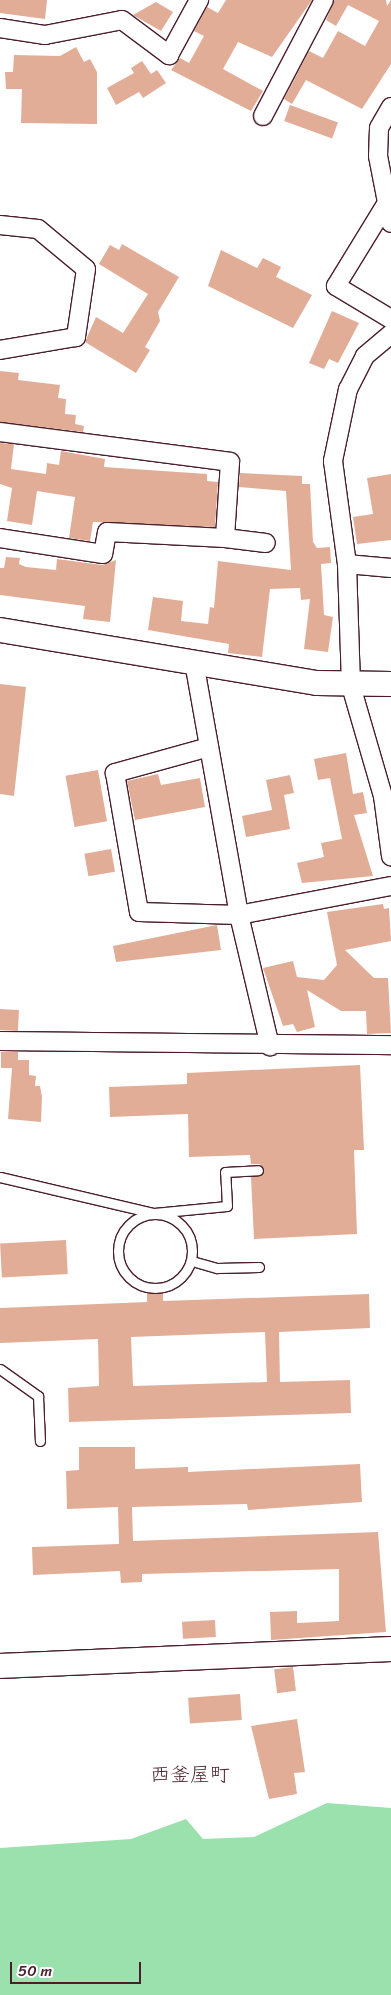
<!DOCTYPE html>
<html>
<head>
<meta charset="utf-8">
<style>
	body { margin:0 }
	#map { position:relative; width:391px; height:1995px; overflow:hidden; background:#fff; font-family:Sriracha,"Klee One",sans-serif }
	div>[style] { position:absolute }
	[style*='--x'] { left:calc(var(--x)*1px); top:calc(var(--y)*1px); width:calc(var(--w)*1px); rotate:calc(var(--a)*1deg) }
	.green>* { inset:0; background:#9ae1ae }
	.building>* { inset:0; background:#e2ad97; transform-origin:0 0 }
	.roads { filter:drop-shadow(1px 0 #4a1f2b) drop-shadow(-1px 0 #4a1f2b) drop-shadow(0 1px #4a1f2b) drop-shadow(0 -1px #4a1f2b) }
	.lane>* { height:9px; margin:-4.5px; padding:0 4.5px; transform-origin:4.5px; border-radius:4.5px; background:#fff }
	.lane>.ring { margin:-4.5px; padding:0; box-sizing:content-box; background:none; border:9px solid #fff; border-radius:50% }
	.street>* { height:18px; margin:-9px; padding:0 9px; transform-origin:9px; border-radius:9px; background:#fff }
	.secondary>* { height:24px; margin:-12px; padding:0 12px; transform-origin:12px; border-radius:12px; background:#fff }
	span { translate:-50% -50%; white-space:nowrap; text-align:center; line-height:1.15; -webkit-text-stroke:4px #fff; paint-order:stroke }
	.quarter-label { font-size:20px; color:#4a1f2b }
	.scale { position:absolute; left:10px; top:1962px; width:131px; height:22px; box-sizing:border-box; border:2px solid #4a1f2b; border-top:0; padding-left:6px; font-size:15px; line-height:18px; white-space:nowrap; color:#4a1f2b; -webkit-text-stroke:4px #fff; paint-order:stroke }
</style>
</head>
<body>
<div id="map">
	<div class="green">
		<i style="clip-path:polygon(327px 1803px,391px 1808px,391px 1995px,0 1995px,0 1848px,131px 1839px,186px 1819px,203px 1839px,254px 1837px)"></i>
	</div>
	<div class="building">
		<i style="clip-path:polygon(0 0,47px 0,45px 19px,0 13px)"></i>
		<i style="clip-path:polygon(226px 0,312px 0,272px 57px,238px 42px,223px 69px,263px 91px,251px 111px,171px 70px,180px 58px,189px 63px,204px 36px,194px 31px,207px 7px,218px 13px)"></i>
		<i style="clip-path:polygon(335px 0,386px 0,387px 6px,391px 0,391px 64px,362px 109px,306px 80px,292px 104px,284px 99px,309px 51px,323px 58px,338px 31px,365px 46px,379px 21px,348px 5px,336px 26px,326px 20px)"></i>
		<i style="clip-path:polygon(156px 2px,173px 12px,161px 31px,133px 15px)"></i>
		<i style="clip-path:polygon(76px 47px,84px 62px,90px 59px,97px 72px,97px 124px,21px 123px,22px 89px,6px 89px,5px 72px,13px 72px,14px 55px,60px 56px)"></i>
		<i style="clip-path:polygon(142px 61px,151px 74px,157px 70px,166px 83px,143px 98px,139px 92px,116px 105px,107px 88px,134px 73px,131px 68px)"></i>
		<i style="left:290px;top:105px;width:51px;height:17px;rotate:20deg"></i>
		<i style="clip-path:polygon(122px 244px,179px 277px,158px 312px,160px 321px,145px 347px,150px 350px,136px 373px,85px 342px,96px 317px,123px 333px,148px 294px,99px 264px,110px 245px,119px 250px)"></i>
		<i style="clip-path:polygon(221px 250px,257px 268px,263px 258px,281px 267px,276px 277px,312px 295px,293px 328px,208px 286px)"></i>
		<i style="clip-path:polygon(332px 311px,359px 323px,338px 363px,329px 359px,324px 369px,309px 363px)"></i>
		<i style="clip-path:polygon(0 371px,19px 373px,18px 380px,60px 385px,58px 398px,66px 399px,65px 414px,76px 415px,75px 424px,84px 426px,83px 432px,0 422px)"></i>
		<i style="clip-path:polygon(0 443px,14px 444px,11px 469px,46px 474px,47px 463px,59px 465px,61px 451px,105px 459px,104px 467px,207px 474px,207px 481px,218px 482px,215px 527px,93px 522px,90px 541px,69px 538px,75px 497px,37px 491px,32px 525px,7px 521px,12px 488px,0 484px)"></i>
		<i style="clip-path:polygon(240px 473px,302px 476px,302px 484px,310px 484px,313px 542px,317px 548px,330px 547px,331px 563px,321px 564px,324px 615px,333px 617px,328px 652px,304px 649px,310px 599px,301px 600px,300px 588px,270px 589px,262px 657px,228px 653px,229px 644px,148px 630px,153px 597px,183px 601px,181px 621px,208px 624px,210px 607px,214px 608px,218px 561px,291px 570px,286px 491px,239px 487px)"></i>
		<i style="clip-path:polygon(391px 474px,391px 540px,357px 544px,353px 517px,373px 514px,367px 478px)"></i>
		<i style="clip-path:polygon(6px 557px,20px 558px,19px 564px,26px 567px,56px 570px,57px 559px,102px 565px,116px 560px,110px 622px,83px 619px,85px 606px,0 595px,0 568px,4px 568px)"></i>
		<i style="clip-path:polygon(0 684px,26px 687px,14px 796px,0 794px)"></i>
		<i style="clip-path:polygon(346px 753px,353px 794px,363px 792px,367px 813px,354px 815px,373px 876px,302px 883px,297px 863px,324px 857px,321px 843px,342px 839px,330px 778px,318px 780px,314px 759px)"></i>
		<i style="left:98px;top:770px;width:52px;height:33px;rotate:80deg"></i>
		<i style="clip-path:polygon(158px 774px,161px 785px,200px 778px,205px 807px,135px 820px,127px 781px)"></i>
		<i style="clip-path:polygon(290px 775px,294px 793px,284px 795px,290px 829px,246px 837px,242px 816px,272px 810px,266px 780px)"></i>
		<i style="left:111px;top:849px;width:23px;height:27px;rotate:80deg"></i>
		<i style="clip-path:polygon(383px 904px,384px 909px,389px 908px,391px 941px,345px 950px,374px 978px,388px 978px,391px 1033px,367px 1034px,366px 1011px,341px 1011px,307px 990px,315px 1027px,297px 1032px,293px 1024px,283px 1026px,263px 968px,293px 961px,297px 977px,324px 980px,337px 965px,327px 912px)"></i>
		<i style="clip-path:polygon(217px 925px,221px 950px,116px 962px,113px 946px)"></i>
		<i style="left:0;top:1009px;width:19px;height:21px;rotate:3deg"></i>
		<i style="clip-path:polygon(1px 1052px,18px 1052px,18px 1060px,29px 1060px,29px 1075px,36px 1076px,35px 1086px,40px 1086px,42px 1097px,41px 1122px,8px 1119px,12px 1068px,1px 1068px)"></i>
		<i style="clip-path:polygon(360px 1065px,364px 1150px,354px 1150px,357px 1234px,254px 1239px,251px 1177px,264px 1170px,260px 1164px,251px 1164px,250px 1155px,189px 1157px,188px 1114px,110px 1117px,109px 1087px,187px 1084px,187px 1073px)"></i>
		<i style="left:66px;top:1240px;width:34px;height:66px;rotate:87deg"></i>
		<i style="clip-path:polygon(evenodd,163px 1288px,163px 1301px,369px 1294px,370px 1328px,279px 1332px,280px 1382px,350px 1380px,351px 1413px,69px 1422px,68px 1388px,99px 1386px,98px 1339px,0 1343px,0 1308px,147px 1302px,147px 1289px,163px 1288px,265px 1332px,267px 1382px,133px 1386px,131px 1337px,265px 1332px)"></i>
		<i style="clip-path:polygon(79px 1447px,135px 1447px,135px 1469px,188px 1467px,188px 1472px,360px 1464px,362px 1502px,248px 1510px,247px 1504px,132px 1507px,133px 1541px,378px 1532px,386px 1632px,271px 1640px,270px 1612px,297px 1611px,297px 1623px,339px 1621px,339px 1569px,142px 1574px,142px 1582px,121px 1583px,120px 1571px,33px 1575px,32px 1547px,119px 1544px,118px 1507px,67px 1509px,66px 1471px,79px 1470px)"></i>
		<i style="left:215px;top:1620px;width:17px;height:33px;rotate:87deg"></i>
		<i style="left:293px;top:1667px;width:24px;height:19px;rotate:83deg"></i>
		<i style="left:240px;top:1694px;width:26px;height:52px;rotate:86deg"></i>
		<i style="clip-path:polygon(297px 1719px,305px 1772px,294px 1773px,297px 1794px,269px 1799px,251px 1726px)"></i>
	</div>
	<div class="roads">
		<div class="lane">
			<i style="--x:0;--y:1177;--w:158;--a:13.2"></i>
			<i style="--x:154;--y:1213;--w:73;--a:-5.5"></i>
			<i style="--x:227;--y:1206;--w:34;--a:-93"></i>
			<i style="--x:225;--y:1172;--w:33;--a:-3"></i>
			<i class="ring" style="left:118px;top:1214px;width:65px;height:65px"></i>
			<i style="--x:192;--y:1261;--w:26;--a:16"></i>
			<i style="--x:217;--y:1268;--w:42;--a:-1.4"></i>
			<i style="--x:0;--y:1369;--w:47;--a:35.4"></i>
			<i style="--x:38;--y:1396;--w:45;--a:87.5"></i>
		</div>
		<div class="street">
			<i style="--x:0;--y:28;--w:46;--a:8.8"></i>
			<i style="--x:45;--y:35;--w:78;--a:-11"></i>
			<i style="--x:122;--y:20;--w:59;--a:36.7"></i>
			<i style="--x:169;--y:55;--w:63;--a:-61.4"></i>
			<i style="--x:391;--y:107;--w:24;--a:120"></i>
			<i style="--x:379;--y:128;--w:28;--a:92"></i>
			<i style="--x:378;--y:156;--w:68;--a:79"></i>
			<i style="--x:263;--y:116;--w:131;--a:-62.3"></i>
			<i style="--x:385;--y:206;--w:94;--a:121.5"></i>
			<i style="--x:336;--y:286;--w:64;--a:31"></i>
			<i style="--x:0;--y:225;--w:38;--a:6"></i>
			<i style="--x:38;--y:229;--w:62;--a:39.8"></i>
			<i style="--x:86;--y:269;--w:69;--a:98.4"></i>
			<i style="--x:76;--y:337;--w:77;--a:170.3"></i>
			<i style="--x:391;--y:334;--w:34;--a:140"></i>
			<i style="--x:365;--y:356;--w:37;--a:117"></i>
			<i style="--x:348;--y:389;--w:74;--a:101.8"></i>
			<i style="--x:333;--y:461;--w:104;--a:82.3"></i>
			<i style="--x:347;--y:564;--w:122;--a:88.1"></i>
			<i style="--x:351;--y:686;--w:115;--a:73.8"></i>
			<i style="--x:383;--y:796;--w:61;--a:82.4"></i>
			<i style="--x:0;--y:432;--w:232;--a:7.4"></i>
			<i style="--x:230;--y:462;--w:76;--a:93.8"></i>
			<i style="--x:225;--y:538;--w:118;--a:-177.1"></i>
			<i style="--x:107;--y:532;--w:22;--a:100"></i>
			<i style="--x:103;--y:554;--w:104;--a:-171.2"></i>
			<i style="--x:225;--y:538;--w:41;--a:7"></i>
			<i style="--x:347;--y:564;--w:44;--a:5.2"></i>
			<i style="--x:194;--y:662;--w:257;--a:79.9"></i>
			<i style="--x:239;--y:915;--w:135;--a:76.7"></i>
			<i style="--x:209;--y:747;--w:98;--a:164.5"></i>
			<i style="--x:115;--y:773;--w:141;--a:80.2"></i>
			<i style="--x:139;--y:912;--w:100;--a:1.7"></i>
			<i style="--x:239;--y:915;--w:155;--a:-10.8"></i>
			<i style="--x:0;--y:1041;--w:391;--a:0.6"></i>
		</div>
		<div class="secondary">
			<i style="--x:0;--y:630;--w:321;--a:9.5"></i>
			<i style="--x:317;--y:683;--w:74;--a:0.8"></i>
			<i style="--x:0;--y:1666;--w:391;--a:-2.5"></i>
		</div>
	</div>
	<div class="quarter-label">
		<span style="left:190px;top:1774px">西釜屋町</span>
	</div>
	<div class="scale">50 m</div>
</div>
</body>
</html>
